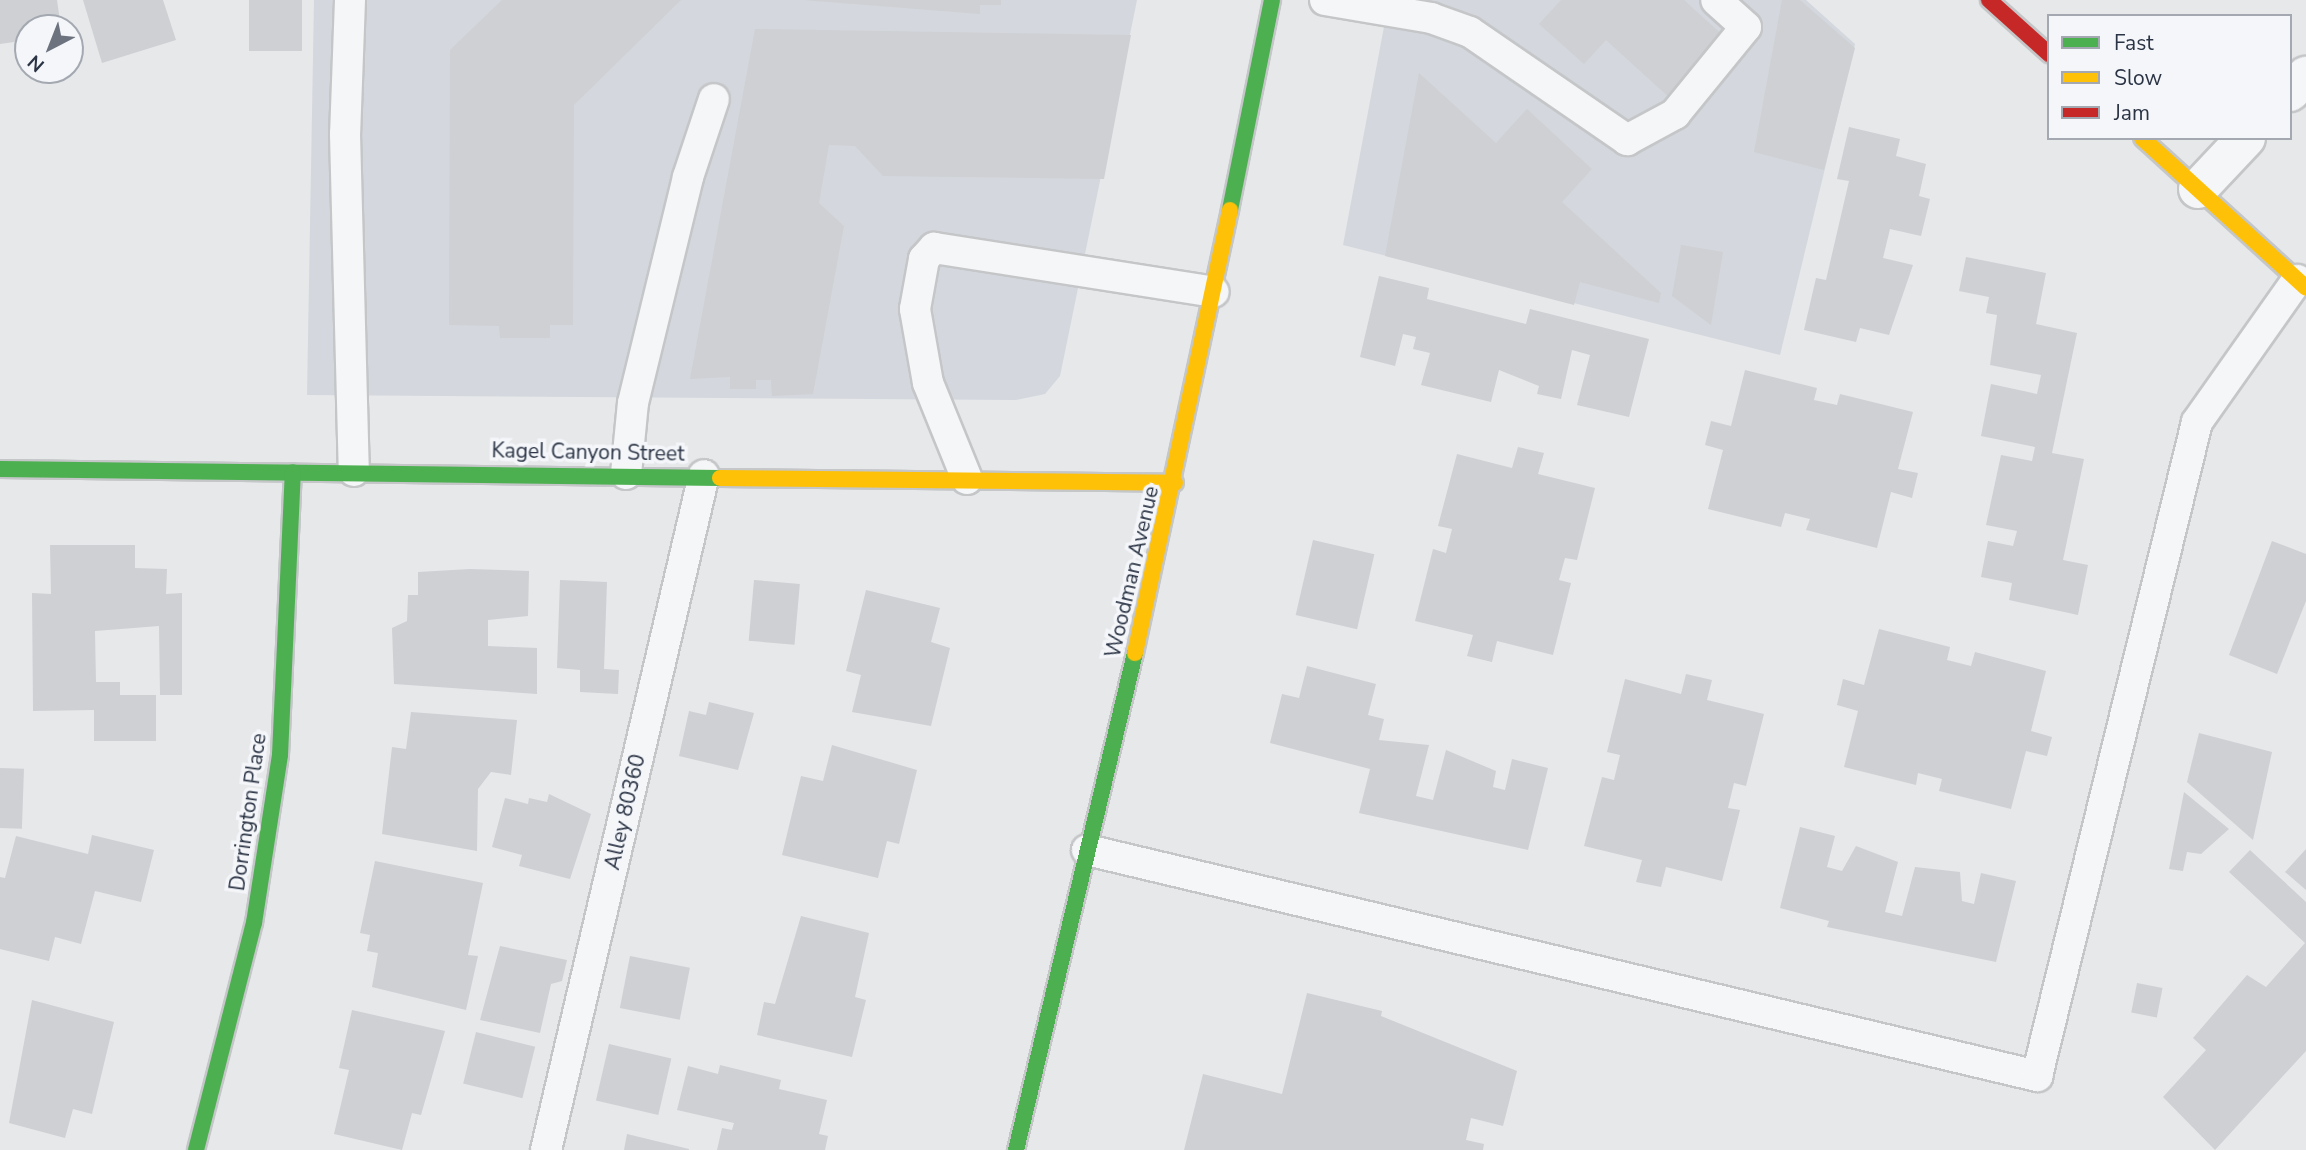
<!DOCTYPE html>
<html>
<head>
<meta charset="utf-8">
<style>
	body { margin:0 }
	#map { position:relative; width:2306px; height:1150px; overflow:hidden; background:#e6e8ea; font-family:"Nunito Sans",sans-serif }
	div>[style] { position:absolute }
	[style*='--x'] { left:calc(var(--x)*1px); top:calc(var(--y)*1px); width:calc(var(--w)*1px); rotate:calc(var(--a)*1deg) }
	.built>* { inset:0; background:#d4d7dd }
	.building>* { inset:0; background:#ced0d3; transform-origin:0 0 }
	.roads { filter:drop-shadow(2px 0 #c4c6c8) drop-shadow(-2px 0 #c4c6c8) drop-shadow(0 2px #c4c6c8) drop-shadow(0 -2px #c4c6c8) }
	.lane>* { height:30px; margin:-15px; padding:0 15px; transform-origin:15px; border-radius:15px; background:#f5f6f7 }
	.street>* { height:38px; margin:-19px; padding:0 19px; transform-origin:19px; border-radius:19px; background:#f5f6f7 }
	.fast>* { height:16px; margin:-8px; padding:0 8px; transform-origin:8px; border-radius:8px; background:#4caf50 }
	.slow>* { height:16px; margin:-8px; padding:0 8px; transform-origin:8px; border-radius:8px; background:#ffc107 }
	.jam>* { height:16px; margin:-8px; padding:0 8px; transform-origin:8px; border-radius:8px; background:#c62828 }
	span { translate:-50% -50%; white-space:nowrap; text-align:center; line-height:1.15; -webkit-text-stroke:7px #f4f6f9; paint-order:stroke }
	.street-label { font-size:21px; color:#2b3445 }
	.legend { position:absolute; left:2047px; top:14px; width:245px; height:126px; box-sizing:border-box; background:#f4f6f9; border:2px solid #a4a8b1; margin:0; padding:9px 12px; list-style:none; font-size:21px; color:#2b3445 }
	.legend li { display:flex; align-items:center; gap:14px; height:35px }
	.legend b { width:35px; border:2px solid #a4a8b1 }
	.north { position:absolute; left:14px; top:14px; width:70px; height:70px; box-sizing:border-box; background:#f4f6f9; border:2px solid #a4a8b1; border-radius:50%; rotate:222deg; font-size:19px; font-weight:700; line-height:28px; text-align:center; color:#2b3445 }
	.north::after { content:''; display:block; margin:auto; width:24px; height:32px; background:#6c737f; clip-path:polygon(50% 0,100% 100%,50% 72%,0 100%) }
</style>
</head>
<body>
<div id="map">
	<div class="built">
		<i style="clip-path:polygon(314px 0,1137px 0,1060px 376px,1045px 394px,1016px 400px,307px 395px)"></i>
		<i style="clip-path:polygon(1389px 0,1806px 0,1855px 44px,1780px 355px,1343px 245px)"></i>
	</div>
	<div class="building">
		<i style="clip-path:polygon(0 0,57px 0,61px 28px,28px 28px,28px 40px,0 44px)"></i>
		<i style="clip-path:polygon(83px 0,163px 0,176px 40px,102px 63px)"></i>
		<i style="left:249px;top:0;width:53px;height:51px"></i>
		<i style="clip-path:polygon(502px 0,681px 0,574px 105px,573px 325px,550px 325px,550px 338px,500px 338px,499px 326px,449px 325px,450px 50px)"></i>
		<i style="clip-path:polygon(803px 0,1001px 0,1001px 5px,980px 5px,980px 14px)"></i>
		<i style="clip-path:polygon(1561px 0,1684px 0,1727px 39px,1672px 100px,1606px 40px,1584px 64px,1539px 24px)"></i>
		<i style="clip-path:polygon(1782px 0,1800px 0,1855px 48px,1824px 170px,1754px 152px)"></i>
		<i style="clip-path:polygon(755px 29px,1131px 35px,1104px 179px,883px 176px,855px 146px,829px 145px,819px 203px,844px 226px,813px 394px,772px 396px,771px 380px,756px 380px,756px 389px,730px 389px,730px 377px,690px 379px)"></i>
		<i style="clip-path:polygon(1419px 73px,1496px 143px,1527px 109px,1592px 169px,1562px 202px,1661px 293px,1659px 303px,1580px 282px,1574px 305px,1385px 256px)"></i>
		<i style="clip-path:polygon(1849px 127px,1900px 139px,1896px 156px,1926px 164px,1919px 196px,1930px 199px,1921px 236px,1890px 229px,1883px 258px,1913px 265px,1889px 335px,1860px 328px,1856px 342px,1804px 330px,1816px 278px,1826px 280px,1849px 181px,1837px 179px)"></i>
		<i style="clip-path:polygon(1681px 245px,1723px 252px,1711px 325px,1672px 296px)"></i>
		<i style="clip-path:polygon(1966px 257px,2046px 273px,2036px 324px,2077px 333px,2052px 453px,2084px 459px,2063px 560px,2088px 565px,2078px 615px,2009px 600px,2012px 583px,1981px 577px,1988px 541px,2013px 546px,2017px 531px,1986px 525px,2001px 455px,2032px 461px,2035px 447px,1981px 436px,1991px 384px,2037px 394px,2041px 375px,1990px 365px,1997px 315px,1986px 313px,1989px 297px,1959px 291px)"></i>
		<i style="clip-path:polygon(1379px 276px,1429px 288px,1427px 299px,1526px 324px,1530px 309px,1649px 339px,1629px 417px,1577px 405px,1590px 355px,1572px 350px,1561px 399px,1537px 394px,1539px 386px,1499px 370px,1491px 402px,1421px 385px,1430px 353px,1413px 349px,1416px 337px,1403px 334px,1395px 366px,1360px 357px)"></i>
		<i style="clip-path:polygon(1745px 370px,1817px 388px,1814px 400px,1837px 405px,1840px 394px,1913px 412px,1898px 469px,1918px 473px,1912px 498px,1891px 492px,1877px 548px,1806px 530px,1810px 519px,1785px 513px,1781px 527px,1708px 509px,1723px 450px,1705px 445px,1711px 421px,1731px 426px)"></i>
		<i style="clip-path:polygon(1518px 447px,1544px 453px,1538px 474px,1595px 488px,1577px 560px,1565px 558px,1559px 580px,1571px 583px,1553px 655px,1497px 641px,1492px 662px,1467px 656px,1473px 635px,1415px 621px,1433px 549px,1446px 553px,1452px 529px,1438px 526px,1457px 454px,1512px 468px)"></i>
		<i style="left:1313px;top:540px;width:63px;height:77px;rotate:13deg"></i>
		<i style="clip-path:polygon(2272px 541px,2306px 554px,2306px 601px,2277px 674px,2229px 655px)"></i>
		<i style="clip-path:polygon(50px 545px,135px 545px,135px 568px,167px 569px,166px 594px,182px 593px,182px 695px,160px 695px,159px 626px,95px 631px,96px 682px,120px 682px,120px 695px,156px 695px,156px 741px,94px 741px,94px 710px,33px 711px,32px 593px,51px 594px)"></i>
		<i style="clip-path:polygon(470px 569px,529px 571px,528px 616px,488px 620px,488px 646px,537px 648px,537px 694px,394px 684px,392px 628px,407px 621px,408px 595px,418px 595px,418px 572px)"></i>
		<i style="clip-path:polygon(560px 580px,607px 582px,604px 669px,619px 670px,618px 694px,580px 692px,580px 670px,557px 668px)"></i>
		<i style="left:754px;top:580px;width:46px;height:61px;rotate:5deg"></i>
		<i style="clip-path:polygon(866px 590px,940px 608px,931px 642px,950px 648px,931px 726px,852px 712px,861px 675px,846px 671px)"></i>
		<i style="clip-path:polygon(1879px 629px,1950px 647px,1947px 660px,1971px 666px,1975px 652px,2046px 671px,2031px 731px,2052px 737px,2047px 756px,2026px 751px,2011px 809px,1939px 791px,1942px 779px,1918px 773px,1916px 785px,1844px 767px,1858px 711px,1837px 705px,1843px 679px,1864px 685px)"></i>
		<i style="clip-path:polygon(1307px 666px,1376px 684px,1368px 715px,1384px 719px,1379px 740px,1429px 745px,1416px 796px,1433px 800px,1446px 750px,1496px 771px,1493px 787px,1505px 790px,1512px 759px,1548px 768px,1528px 850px,1359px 813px,1370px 769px,1270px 743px,1282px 694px,1299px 698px)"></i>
		<i style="clip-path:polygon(1686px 674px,1712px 680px,1707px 700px,1764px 714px,1746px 786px,1734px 783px,1728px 808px,1740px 810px,1722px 881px,1666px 867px,1661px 887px,1636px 882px,1642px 860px,1584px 846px,1602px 777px,1614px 780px,1620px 755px,1607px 752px,1625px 679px,1681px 694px)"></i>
		<i style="clip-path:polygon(709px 702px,754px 713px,738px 770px,679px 756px,689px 711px,706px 715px)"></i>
		<i style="clip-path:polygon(411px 712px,517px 720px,511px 775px,491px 772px,478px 789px,477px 851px,382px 834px,392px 747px,406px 749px)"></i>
		<i style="clip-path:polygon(2199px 733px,2272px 752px,2253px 840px,2187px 782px)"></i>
		<i style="clip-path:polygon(832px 745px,917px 770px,899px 844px,887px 841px,878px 878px,782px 855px,801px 776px,823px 781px)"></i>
		<i style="left:0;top:768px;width:24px;height:60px;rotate:2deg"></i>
		<i style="clip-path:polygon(2184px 792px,2229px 829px,2201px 854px,2187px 852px,2183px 871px,2169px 869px)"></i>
		<i style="clip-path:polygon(549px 794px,591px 814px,570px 879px,519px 866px,522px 855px,492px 847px,505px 798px,528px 804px,529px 798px,547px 802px)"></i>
		<i style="clip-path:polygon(1800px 827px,1835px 836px,1827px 867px,1842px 871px,1856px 846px,1898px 862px,1885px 912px,1902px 916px,1915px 867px,1960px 872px,1962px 901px,1974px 904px,1981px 873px,2016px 881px,1996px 962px,1827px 927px,1829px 921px,1780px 908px)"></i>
		<i style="clip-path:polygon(92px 835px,154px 850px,141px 902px,95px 891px,81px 944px,55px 937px,49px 961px,0 949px,0 877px,5px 878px,16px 836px,88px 854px)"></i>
		<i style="clip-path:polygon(2306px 849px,2306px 890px,2285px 872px)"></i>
		<i style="clip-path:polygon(2250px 850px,2306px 902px,2306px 1051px,2215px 1150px,2163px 1097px,2206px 1050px,2193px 1038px,2247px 975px,2266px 987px,2305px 943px,2229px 872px)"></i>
		<i style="clip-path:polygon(375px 861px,483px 883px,468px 955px,478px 956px,466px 1010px,372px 987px,378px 953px,367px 951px,370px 935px,360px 933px)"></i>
		<i style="clip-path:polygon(801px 916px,869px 933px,855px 997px,866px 1000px,852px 1057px,757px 1035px,764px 1002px,775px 1004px)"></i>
		<i style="clip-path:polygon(500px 946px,567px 960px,562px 981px,551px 984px,540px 1033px,480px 1020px)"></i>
		<i style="left:630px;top:956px;width:61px;height:53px;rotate:11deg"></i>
		<i style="left:2137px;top:983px;width:26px;height:30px;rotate:11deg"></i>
		<i style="clip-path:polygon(1307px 993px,1382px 1011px,1381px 1016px,1517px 1071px,1503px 1126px,1471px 1118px,1466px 1140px,1484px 1144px,1483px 1150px,1184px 1150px,1203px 1074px,1282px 1094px)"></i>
		<i style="clip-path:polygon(32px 1000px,114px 1022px,92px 1114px,73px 1109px,65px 1138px,9px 1123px)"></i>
		<i style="clip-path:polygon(352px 1010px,445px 1031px,421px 1115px,412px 1113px,402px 1150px,334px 1134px,349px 1070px,339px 1068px)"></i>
		<i style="left:476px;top:1032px;width:61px;height:53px;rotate:14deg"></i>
		<i style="left:609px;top:1044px;width:64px;height:58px;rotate:13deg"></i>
		<i style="clip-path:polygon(720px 1065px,781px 1080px,779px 1089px,827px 1100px,819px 1134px,828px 1136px,825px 1150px,717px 1150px,722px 1128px,732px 1130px,734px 1123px,677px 1110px,688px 1066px,718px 1074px)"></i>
		<i style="clip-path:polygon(627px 1134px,689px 1149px,689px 1150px,624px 1150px)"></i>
	</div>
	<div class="roads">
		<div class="lane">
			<i style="--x:350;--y:0;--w:134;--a:92.1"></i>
			<i style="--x:345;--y:134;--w:337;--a:88.5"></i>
			<i style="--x:1325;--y:0;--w:108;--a:9.6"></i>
			<i style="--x:1431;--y:18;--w:41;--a:19.7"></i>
			<i style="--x:1470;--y:32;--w:191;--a:34.5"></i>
			<i style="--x:1627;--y:140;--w:55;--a:-28.4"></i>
			<i style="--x:1675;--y:114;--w:112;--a:-50.8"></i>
			<i style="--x:1746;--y:27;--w:40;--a:-138"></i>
			<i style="--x:626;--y:474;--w:71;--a:-84.4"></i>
			<i style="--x:633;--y:403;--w:233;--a:-76.3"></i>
			<i style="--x:688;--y:177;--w:82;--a:-71.6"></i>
			<i style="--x:967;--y:479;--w:104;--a:-112.1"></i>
			<i style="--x:928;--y:383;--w:75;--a:-100"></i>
			<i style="--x:915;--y:309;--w:51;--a:-79.8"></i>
			<i style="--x:924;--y:259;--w:15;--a:-48"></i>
			<i style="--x:934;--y:248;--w:283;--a:8.9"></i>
			<i style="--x:1087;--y:850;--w:977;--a:13.38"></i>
			<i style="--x:2037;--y:1076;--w:673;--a:-76.25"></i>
			<i style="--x:2197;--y:422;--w:174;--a:-54.8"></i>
			<i style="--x:546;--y:1150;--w:693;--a:-76.83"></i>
		</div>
		<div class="street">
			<i style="--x:2290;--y:92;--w:23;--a:-45"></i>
			<i style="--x:2198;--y:189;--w:70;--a:-46.7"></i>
		</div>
		<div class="fast">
			<i style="--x:1230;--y:210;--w:214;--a:-78.7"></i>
			<i style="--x:0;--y:469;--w:720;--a:0.72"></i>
			<i style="--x:196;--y:1150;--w:234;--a:-75.7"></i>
			<i style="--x:254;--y:923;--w:170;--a:-81.2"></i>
			<i style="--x:280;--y:755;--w:283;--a:-87.4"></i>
			<i style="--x:1016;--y:1150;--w:511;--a:-76.53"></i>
		</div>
		<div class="slow">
			<i style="--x:2142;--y:138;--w:222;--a:42.4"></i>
			<i style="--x:720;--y:478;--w:455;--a:0.6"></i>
			<i style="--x:1135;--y:653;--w:453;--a:-77.9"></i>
		</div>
		<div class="jam">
			<i style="--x:1989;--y:0;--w:81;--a:42"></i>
		</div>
	</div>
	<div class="street-label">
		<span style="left:588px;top:452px;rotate:1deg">Kagel Canyon Street</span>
		<span style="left:1132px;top:572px;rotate:-77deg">Woodman Avenue</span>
		<span style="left:248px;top:812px;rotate:-82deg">Dorrington Place</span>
		<span style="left:625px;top:812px;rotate:-77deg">Alley 80360</span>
	</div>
	<ul class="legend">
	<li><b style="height:9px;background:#4caf50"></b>Fast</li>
	<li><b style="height:9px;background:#ffc107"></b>Slow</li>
	<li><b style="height:9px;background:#c62828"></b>Jam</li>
	</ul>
	<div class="north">N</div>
</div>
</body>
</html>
